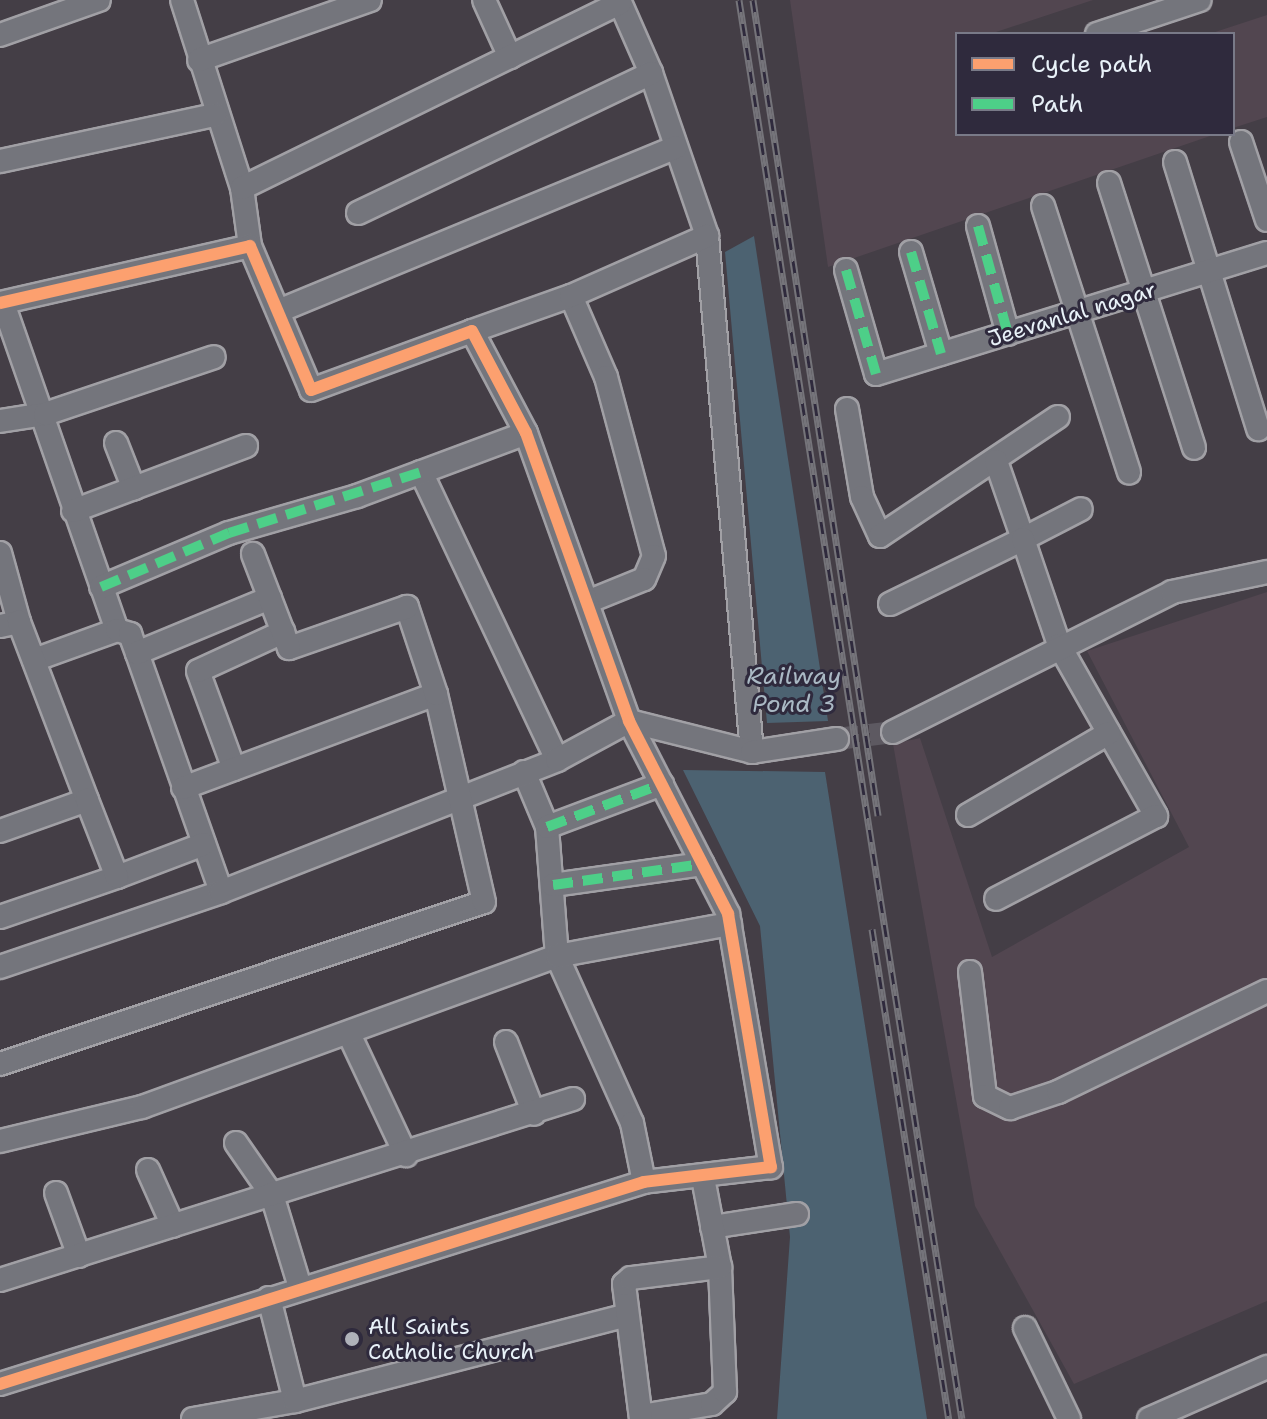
<!DOCTYPE html>
<html>
<head>
<meta charset="utf-8">
<style>
	body { margin:0 }
	#map { position:relative; width:1267px; height:1419px; overflow:hidden; background:#443e46; font-family:"Shantell Sans",sans-serif }
	div>[style] { position:absolute }
	[style*='--x'] { left:calc(var(--x)*1px); top:calc(var(--y)*1px); width:calc(var(--w)*1px); rotate:calc(var(--a)*1deg) }
	.built>* { inset:0; background:#524650 }
	.water>* { inset:0; background:#4c6271 }
	.minor-tunnel>* { height:22px; margin-top:-11px; transform-origin:0; background:repeating-linear-gradient(90deg,#5d5961 0 22px,transparent 0 33px) }
	.roads { filter:drop-shadow(2px 0 #a1a0a5) drop-shadow(-2px 0 #a1a0a5) drop-shadow(0 2px #a1a0a5) drop-shadow(0 -2px #a1a0a5) }
	.minor>* { height:22px; margin:-11px; padding:0 11px; transform-origin:11px; border-radius:11px; background:#74757c }
	.rail>* { height:7px; margin-top:-3.5px; transform-origin:0; background:repeating-linear-gradient(90deg,#2f2a3d 0 12px,#75747a 0 24px); box-sizing:border-box; border-block:2px solid #75747a }
	.quiet>* { height:10px; margin-top:-5px; transform-origin:0; background:repeating-linear-gradient(90deg,#4dcf88 0 20px,transparent 0 30px) }
	.cycleway>* { height:12px; margin:-6px; padding:0 6px; transform-origin:6px; border-radius:6px; background:#fca06f }
	.dots>* { width:22px; height:22px; translate:-50% -50%; box-sizing:border-box; border:4px solid #2f2a3d; border-radius:50% }
	span { translate:-50% -50%; white-space:nowrap; text-align:center; line-height:1.15; -webkit-text-stroke:6px #2f2a3d; paint-order:stroke }
	.street-label { font-size:22px; color:#e8f1f8 }
	.poi-label { font-size:22px; color:#e8f1f8 }
	.left { translate:0 -50%; text-align:left }
	.water-label { font-size:24px; color:#aab9c4; font-style:italic }
	.legend { position:absolute; left:955px; top:32px; width:280px; height:104px; box-sizing:border-box; background:#2f2a3d; border:2px solid #797a88; margin:0; padding:10px 14px; list-style:none; font-size:24px; color:#e8f1f8 }
	.legend li { display:flex; align-items:center; gap:16px; height:40px }
	.legend b { width:40px; border:2px solid #797a88 }
</style>
</head>
<body>
<div id="map">
	<div class="built">
		<i style="clip-path:polygon(790px 0,1093px 0,990px 34px,957px 34px,957px 134px,1216px 134px,828px 267px)"></i>
		<i style="clip-path:polygon(1267px 15px,1267px 117px,1233px 128px,1233px 34px,1209px 34px)"></i>
		<i style="clip-path:polygon(1267px 592px,1267px 1301px,1074px 1384px,975px 1206px,893px 744px,920px 738px,992px 957px,1189px 847px,1087px 651px)"></i>
	</div>
	<div class="water">
		<i style="clip-path:polygon(754px 236px,828px 721px,767px 723px,725px 252px)"></i>
		<i style="clip-path:polygon(683px 770px,825px 772px,927px 1419px,777px 1419px,790px 1237px,760px 926px)"></i>
	</div>
	<div class="minor-tunnel">
		<i style="--x:837;--y:739;--w:56;--a:-7.1"></i>
	</div>
	<div class="roads">
		<div class="minor">
			<i style="--x:182;--y:0;--w:197;--a:72.3"></i>
			<i style="--x:242;--y:188;--w:59;--a:82.1"></i>
			<i style="--x:484;--y:0;--w:63;--a:65.5"></i>
			<i style="--x:619;--y:0;--w:80;--a:66.3"></i>
			<i style="--x:651;--y:73;--w:172;--a:71"></i>
			<i style="--x:707;--y:236;--w:518;--a:85.02"></i>
			<i style="--x:1097;--y:34;--w:108;--a:-18.3"></i>
			<i style="--x:0;--y:35;--w:105;--a:-19.5"></i>
			<i style="--x:199;--y:60;--w:181;--a:-19.3"></i>
			<i style="--x:1241;--y:142;--w:82;--a:71.6"></i>
			<i style="--x:0;--y:161;--w:220;--a:-12.1"></i>
			<i style="--x:1175;--y:162;--w:280;--a:72.7"></i>
			<i style="--x:1109;--y:183;--w:278;--a:72.2"></i>
			<i style="--x:242;--y:188;--w:421;--a:-26.1"></i>
			<i style="--x:1043;--y:206;--w:280;--a:72.1"></i>
			<i style="--x:358;--y:213;--w:325;--a:-25.5"></i>
			<i style="--x:978;--y:226;--w:112;--a:74.5"></i>
			<i style="--x:911;--y:252;--w:106;--a:73.6"></i>
			<i style="--x:846;--y:270;--w:108;--a:73.9"></i>
			<i style="--x:876;--y:374;--w:409;--a:-17.2"></i>
			<i style="--x:571;--y:296;--w:88;--a:66.6"></i>
			<i style="--x:606;--y:377;--w:185;--a:75"></i>
			<i style="--x:654;--y:556;--w:25;--a:113"></i>
			<i style="--x:644;--y:579;--w:61;--a:158"></i>
			<i style="--x:0;--y:303;--w:256;--a:-12.8"></i>
			<i style="--x:250;--y:246;--w:156;--a:67"></i>
			<i style="--x:311;--y:390;--w:171;--a:-20.1"></i>
			<i style="--x:472;--y:331;--w:115;--a:62.1"></i>
			<i style="--x:526;--y:433;--w:306;--a:70.3"></i>
			<i style="--x:629;--y:721;--w:217;--a:62.8"></i>
			<i style="--x:728;--y:914;--w:257;--a:80.4"></i>
			<i style="--x:771;--y:1167;--w:128;--a:173.3"></i>
			<i style="--x:644;--y:1182;--w:675;--a:162.59"></i>
			<i style="--x:3;--y:303;--w:346;--a:70.8"></i>
			<i style="--x:281;--y:310;--w:427;--a:-22.4"></i>
			<i style="--x:472;--y:331;--w:105;--a:-19.5"></i>
			<i style="--x:571;--y:296;--w:149;--a:-23.8"></i>
			<i style="--x:847;--y:409;--w:89;--a:80.3"></i>
			<i style="--x:862;--y:497;--w:43;--a:65.2"></i>
			<i style="--x:880;--y:536;--w:214;--a:-33.8"></i>
			<i style="--x:0;--y:421;--w:46;--a:-8.8"></i>
			<i style="--x:45;--y:414;--w:178;--a:-18.6"></i>
			<i style="--x:116;--y:443;--w:49;--a:68.6"></i>
			<i style="--x:996;--y:461;--w:83;--a:70.9"></i>
			<i style="--x:1023;--y:539;--w:65;--a:-27.3"></i>
			<i style="--x:421;--y:472;--w:318;--a:64.7"></i>
			<i style="--x:73;--y:511;--w:185;--a:-20.6"></i>
			<i style="--x:0;--y:553;--w:72;--a:74.6"></i>
			<i style="--x:19;--y:622;--w:19;--a:168"></i>
			<i style="--x:101;--y:587;--w:139;--a:-22.9"></i>
			<i style="--x:229;--y:533;--w:133;--a:-16.1"></i>
			<i style="--x:357;--y:496;--w:180;--a:-20.4"></i>
			<i style="--x:890;--y:604;--w:148;--a:-26"></i>
			<i style="--x:1023;--y:539;--w:112;--a:71.2"></i>
			<i style="--x:1059;--y:645;--w:197;--a:60.4"></i>
			<i style="--x:1156;--y:816;--w:180;--a:152.6"></i>
			<i style="--x:137;--y:653;--w:253;--a:70.6"></i>
			<i style="--x:34;--y:660;--w:88;--a:-19.9"></i>
			<i style="--x:117;--y:630;--w:14;--a:17"></i>
			<i style="--x:130;--y:634;--w:20;--a:70"></i>
			<i style="--x:137;--y:653;--w:144;--a:-22.5"></i>
			<i style="--x:893;--y:732;--w:312;--a:-26.6"></i>
			<i style="--x:1172;--y:592;--w:97;--a:-11.9"></i>
			<i style="--x:234;--y:769;--w:104;--a:-110.2"></i>
			<i style="--x:198;--y:671;--w:94;--a:-24.6"></i>
			<i style="--x:524;--y:772;--w:60;--a:67.3"></i>
			<i style="--x:547;--y:827;--w:129;--a:85.6"></i>
			<i style="--x:557;--y:956;--w:183;--a:65.8"></i>
			<i style="--x:632;--y:1123;--w:60;--a:78.5"></i>
			<i style="--x:183;--y:788;--w:270;--a:-20.4"></i>
			<i style="--x:968;--y:815;--w:163;--a:-30.2"></i>
			<i style="--x:547;--y:827;--w:123;--a:-20.5"></i>
			<i style="--x:0;--y:831;--w:92;--a:-19.6"></i>
			<i style="--x:87;--y:800;--w:191;--a:-110.9"></i>
			<i style="--x:117;--y:877;--w:93;--a:-20.8"></i>
			<i style="--x:553;--y:885;--w:151;--a:-8"></i>
			<i style="--x:0;--y:917;--w:124;--a:-18.9"></i>
			<i style="--x:117;--y:877;--w:83;--a:-111.3"></i>
			<i style="--x:0;--y:967;--w:233;--a:-18.7"></i>
			<i style="--x:221;--y:892;--w:361;--a:-21.4"></i>
			<i style="--x:557;--y:760;--w:82;--a:-28.4"></i>
			<i style="--x:629;--y:721;--w:127;--a:14.1"></i>
			<i style="--x:752;--y:752;--w:86;--a:-8.7"></i>
			<i style="--x:970;--y:972;--w:125;--a:83.1"></i>
			<i style="--x:985;--y:1096;--w:28;--a:26"></i>
			<i style="--x:1010;--y:1108;--w:51;--a:-18.4"></i>
			<i style="--x:1058;--y:1092;--w:232;--a:-25.8"></i>
			<i style="--x:349;--y:1034;--w:134;--a:64.8"></i>
			<i style="--x:506;--y:1042;--w:77;--a:68.7"></i>
			<i style="--x:0;--y:1064;--w:510;--a:-18.51"></i>
			<i style="--x:484;--y:902;--w:213;--a:-103"></i>
			<i style="--x:436;--y:694;--w:92;--a:-108.4"></i>
			<i style="--x:407;--y:607;--w:125;--a:160.8"></i>
			<i style="--x:289;--y:648;--w:101;--a:-111"></i>
			<i style="--x:0;--y:1141;--w:146;--a:-13.5"></i>
			<i style="--x:142;--y:1107;--w:442;--a:-20"></i>
			<i style="--x:557;--y:956;--w:176;--a:-10.5"></i>
			<i style="--x:236;--y:1143;--w:63;--a:55.3"></i>
			<i style="--x:272;--y:1195;--w:96;--a:73.1"></i>
			<i style="--x:148;--y:1170;--w:61;--a:65.9"></i>
			<i style="--x:56;--y:1193;--w:67;--a:69.9"></i>
			<i style="--x:712;--y:1227;--w:86;--a:-8.7"></i>
			<i style="--x:0;--y:1280;--w:601;--a:-17.53"></i>
			<i style="--x:269;--y:1298;--w:106;--a:75.8"></i>
			<i style="--x:1025;--y:1328;--w:101;--a:64.2"></i>
			<i style="--x:641;--y:1416;--w:72;--a:-9.6"></i>
			<i style="--x:712;--y:1404;--w:18;--a:-43"></i>
			<i style="--x:725;--y:1392;--w:125;--a:-92.3"></i>
			<i style="--x:720;--y:1267;--w:91;--a:-100.8"></i>
			<i style="--x:193;--y:1419;--w:104;--a:-10"></i>
			<i style="--x:295;--y:1401;--w:343;--a:-14.5"></i>
			<i style="--x:641;--y:1419;--w:136;--a:-97.2"></i>
			<i style="--x:624;--y:1284;--w:9;--a:-41"></i>
			<i style="--x:631;--y:1278;--w:90;--a:-7"></i>
			<i style="--x:1149;--y:1419;--w:129;--a:-23.8"></i>
		</div>
	</div>
	<div class="rail">
		<i style="--x:739;--y:0;--w:1436;--a:81.07"></i>
		<i style="--x:753;--y:0;--w:825;--a:81.28"></i>
		<i style="--x:872;--y:929;--w:496;--a:81.1"></i>
	</div>
	<div class="quiet">
		<i style="--x:978;--y:226;--w:112;--a:74.5"></i>
		<i style="--x:911;--y:252;--w:106;--a:73.6"></i>
		<i style="--x:846;--y:270;--w:108;--a:73.9"></i>
		<i style="--x:101;--y:587;--w:139;--a:-22.9"></i>
		<i style="--x:229;--y:533;--w:201;--a:-17.6"></i>
		<i style="--x:547;--y:827;--w:123;--a:-20.5"></i>
		<i style="--x:553;--y:885;--w:151;--a:-8"></i>
	</div>
	<div class="cycleway">
		<i style="--x:0;--y:303;--w:256;--a:-12.8"></i>
		<i style="--x:250;--y:246;--w:156;--a:67"></i>
		<i style="--x:311;--y:390;--w:171;--a:-20.1"></i>
		<i style="--x:472;--y:331;--w:115;--a:62.1"></i>
		<i style="--x:526;--y:433;--w:306;--a:70.3"></i>
		<i style="--x:629;--y:721;--w:217;--a:62.8"></i>
		<i style="--x:728;--y:914;--w:257;--a:80.4"></i>
		<i style="--x:771;--y:1167;--w:128;--a:173.3"></i>
		<i style="--x:644;--y:1182;--w:675;--a:162.59"></i>
	</div>
	<div class="dots">
		<i style="left:352px;top:1339px;background:#afb2ba"></i>
	</div>
	<div class="street-label">
		<span style="left:1072px;top:314px;rotate:-17deg">Jeevanlal nagar</span>
	</div>
	<div class="poi-label">
		<span class="left" style="left:368px;top:1339px">All Saints<br>Catholic Church</span>
	</div>
	<div class="water-label">
		<span style="left:794px;top:691px">Railway<br>Pond 3</span>
	</div>
	<ul class="legend">
	<li><b style="height:10px;background:#fca06f"></b>Cycle path</li>
	<li><b style="height:10px;background:#4dcf88"></b>Path</li>
	</ul>
</div>
</body>
</html>
